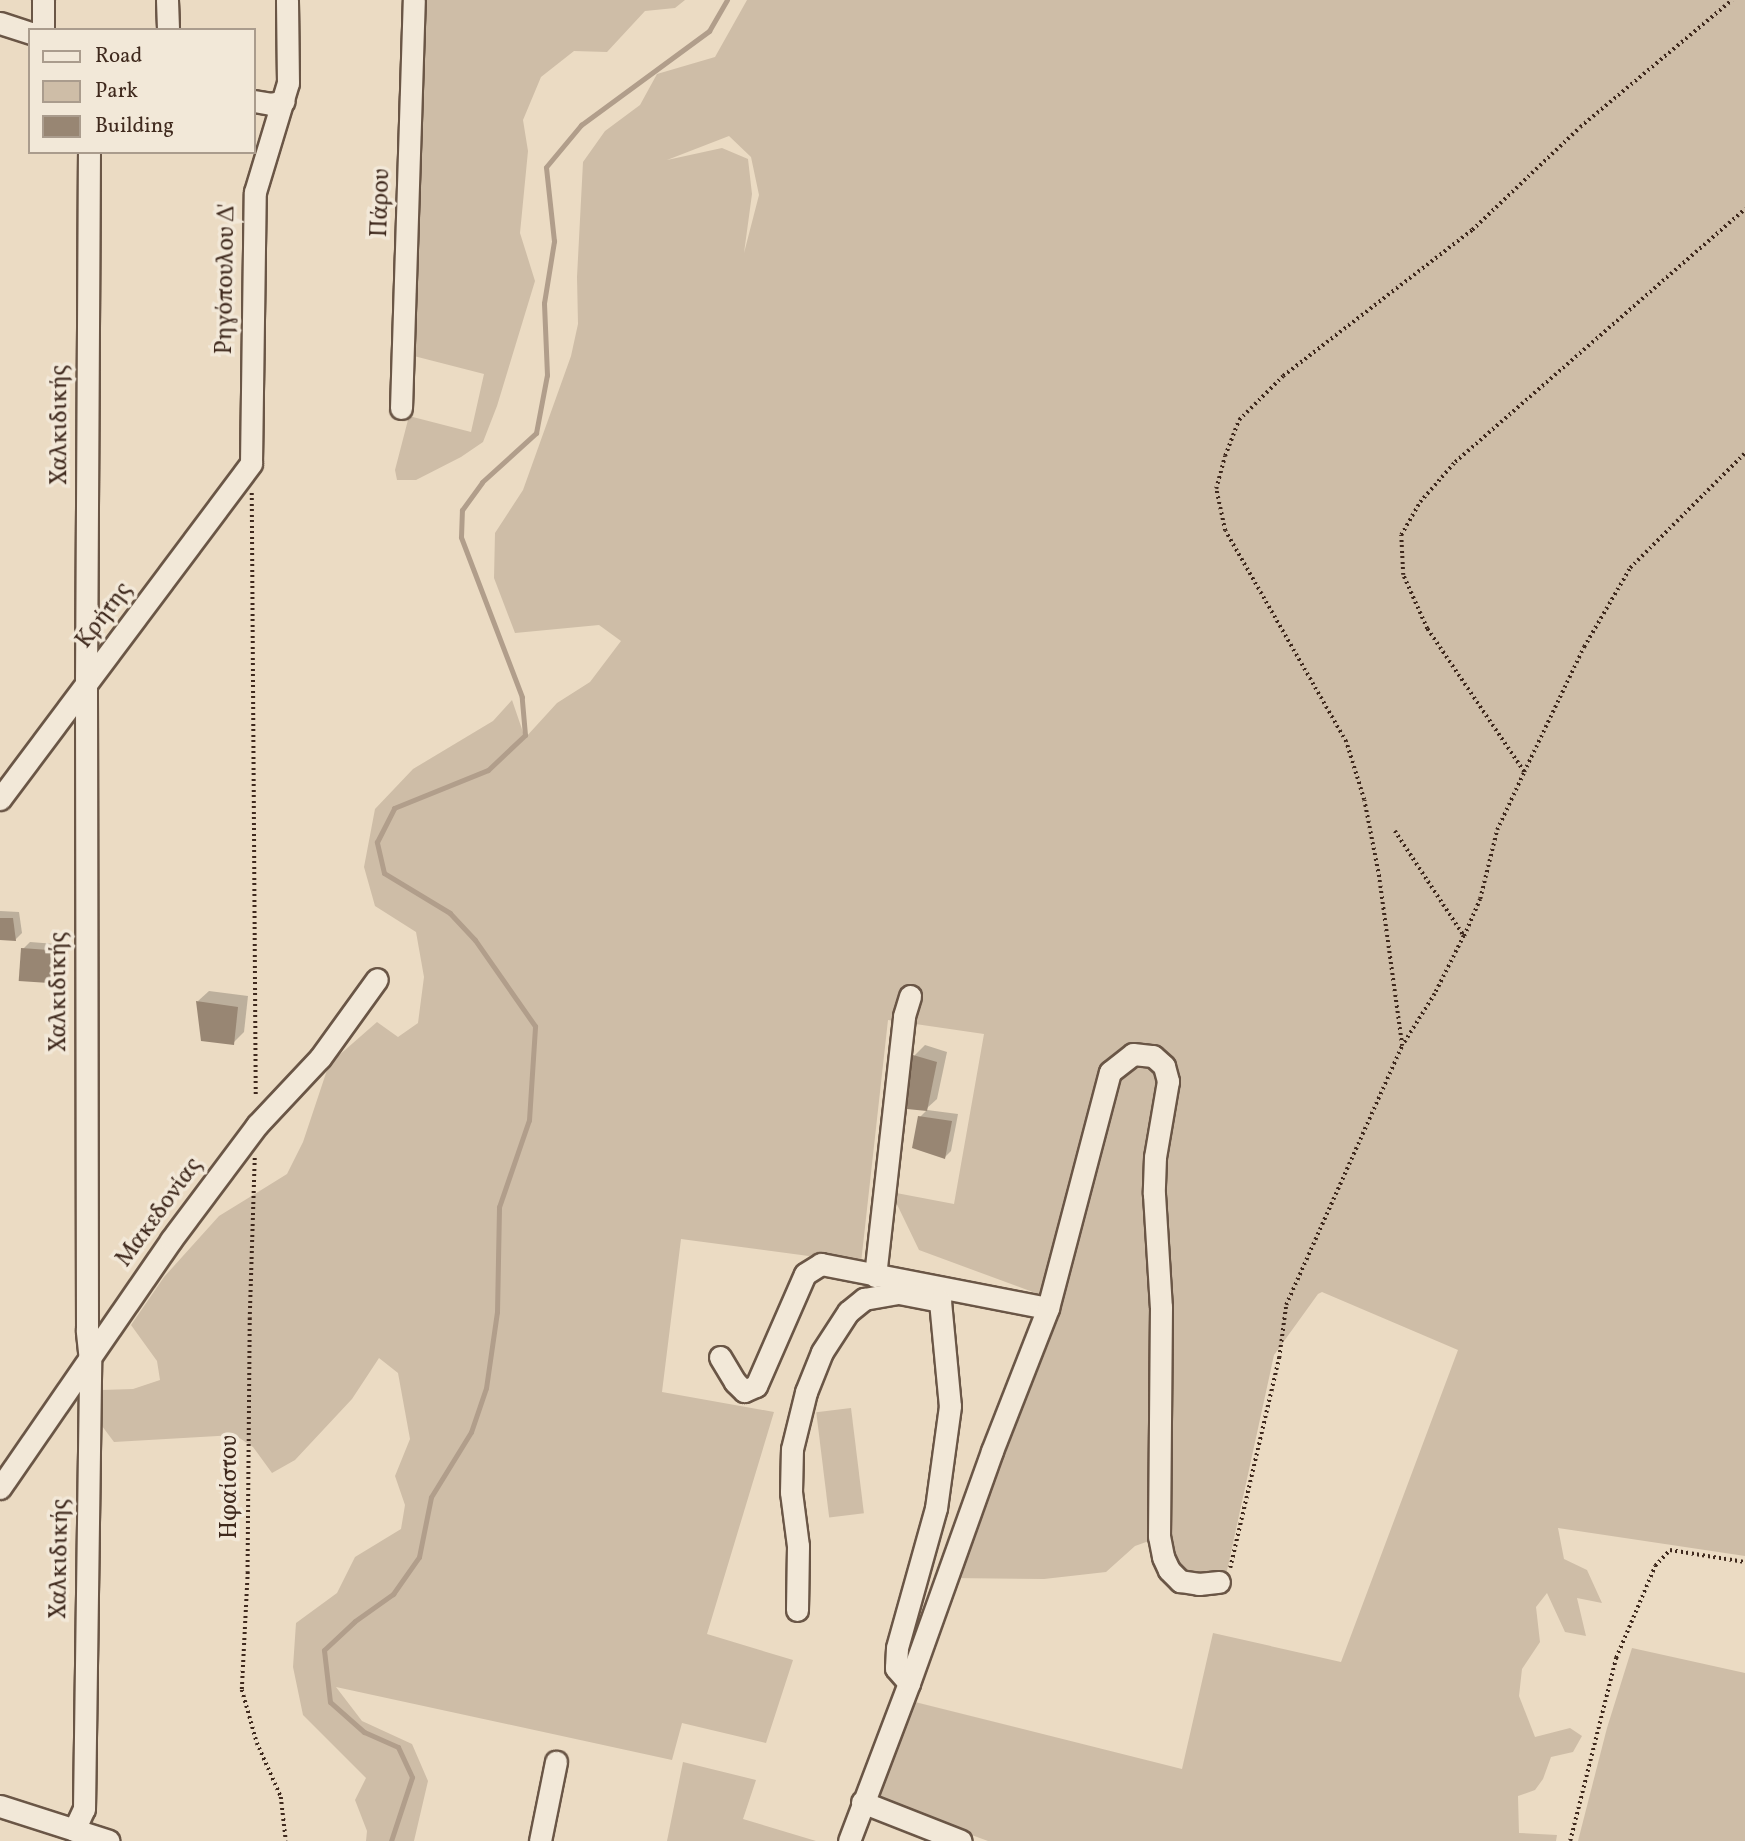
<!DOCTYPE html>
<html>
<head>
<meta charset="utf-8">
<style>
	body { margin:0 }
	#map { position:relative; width:1745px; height:1841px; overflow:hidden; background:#ebdbc3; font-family:Vollkorn,serif }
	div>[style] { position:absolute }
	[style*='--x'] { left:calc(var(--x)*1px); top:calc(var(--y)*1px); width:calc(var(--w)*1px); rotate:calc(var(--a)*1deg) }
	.green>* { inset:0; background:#cebda7; transform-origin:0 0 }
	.shadow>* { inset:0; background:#0003 }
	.stream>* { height:5px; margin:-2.5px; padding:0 2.5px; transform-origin:2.5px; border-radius:2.5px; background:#b19e8b }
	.building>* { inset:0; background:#988673; transform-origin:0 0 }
	.path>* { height:3.5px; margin-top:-1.75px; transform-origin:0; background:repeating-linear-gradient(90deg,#3f291d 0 2px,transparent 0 5.5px) }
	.roads { filter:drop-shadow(2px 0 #6a5646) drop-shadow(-2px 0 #6a5646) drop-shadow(0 2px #6a5646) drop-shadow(0 -2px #6a5646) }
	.street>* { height:21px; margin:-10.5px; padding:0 10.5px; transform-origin:10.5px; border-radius:10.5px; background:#f2e8d8 }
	span { translate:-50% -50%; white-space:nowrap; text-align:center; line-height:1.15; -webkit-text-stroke:7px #f2e8d8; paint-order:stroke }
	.street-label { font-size:24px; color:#3f291d }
	.legend { position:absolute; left:28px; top:28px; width:228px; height:126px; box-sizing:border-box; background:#f2e8d8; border:2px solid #aa9c8d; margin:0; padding:9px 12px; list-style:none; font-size:21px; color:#3f291d }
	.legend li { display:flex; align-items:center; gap:14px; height:35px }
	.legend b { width:35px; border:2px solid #aa9c8d }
</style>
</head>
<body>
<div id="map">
	<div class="green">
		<i style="clip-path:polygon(424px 0,685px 0,675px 8px,645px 11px,607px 52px,574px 51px,541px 77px,523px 120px,528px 151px,520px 233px,535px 281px,497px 406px,483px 442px,461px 457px,416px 480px,397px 480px,395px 470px,409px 416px,471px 432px,484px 374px,410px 355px)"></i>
		<i style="clip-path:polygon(evenodd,747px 0,1745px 0,1745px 1556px,1558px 1528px,1564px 1559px,1587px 1570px,1602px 1603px,1577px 1598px,1586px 1636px,1565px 1632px,1547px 1593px,1536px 1607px,1540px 1642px,1522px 1669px,1519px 1696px,1535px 1737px,1570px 1728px,1582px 1736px,1573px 1752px,1551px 1757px,1543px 1779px,1535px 1790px,1518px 1796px,1519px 1833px,1557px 1835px,1556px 1841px,988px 1841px,865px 1796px,903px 1699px,1182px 1769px,1213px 1633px,1341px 1662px,1458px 1350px,1322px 1292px,1318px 1294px,1274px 1355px,1223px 1589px,1171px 1582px,1154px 1564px,1149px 1541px,1135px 1546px,1106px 1572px,1044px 1579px,950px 1578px,1057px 1301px,919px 1250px,891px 1192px,954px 1204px,984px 1034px,888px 1020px,861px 1263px,681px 1239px,662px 1392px,774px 1412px,707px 1634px,793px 1660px,766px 1743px,682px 1723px,672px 1760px,336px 1687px,362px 1721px,412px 1744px,428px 1781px,414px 1841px,366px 1841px,367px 1831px,355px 1800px,366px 1778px,303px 1715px,293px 1667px,296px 1623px,337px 1593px,355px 1557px,401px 1529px,405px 1505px,395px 1476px,410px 1439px,398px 1373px,379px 1358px,352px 1399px,295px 1460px,272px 1473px,253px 1447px,235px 1435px,114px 1442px,102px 1426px,101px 1390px,133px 1389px,160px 1380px,157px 1361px,131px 1325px,164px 1277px,219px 1216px,287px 1174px,303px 1142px,329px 1064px,377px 1022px,398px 1037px,418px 1023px,424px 977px,416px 932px,375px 906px,364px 867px,375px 809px,413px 769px,493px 721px,512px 700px,525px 738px,557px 703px,590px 682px,621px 641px,599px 625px,515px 633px,494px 578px,495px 533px,523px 490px,571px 356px,578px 324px,577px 277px,583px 162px,605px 131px,640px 105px,657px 74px,715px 57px,747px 0,729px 136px,751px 157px,759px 195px,744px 253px,752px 194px,748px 159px,722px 148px,667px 160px,729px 136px)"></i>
		<i style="left:851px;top:1408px;width:106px;height:35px;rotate:83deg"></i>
		<i style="clip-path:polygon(1632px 1648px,1745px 1673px,1745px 1841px,1578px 1841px,1607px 1728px)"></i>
		<i style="clip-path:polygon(683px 1762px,756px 1780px,743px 1819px,816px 1841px,667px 1841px)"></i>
	</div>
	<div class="shadow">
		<i style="clip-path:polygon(0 911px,19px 912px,22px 933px,15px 940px,0 938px)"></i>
		<i style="clip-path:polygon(30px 942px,69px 945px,67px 973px,60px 980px,23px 949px)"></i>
		<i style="clip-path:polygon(209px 991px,248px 996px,244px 1032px,233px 1043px,198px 1001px)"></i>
		<i style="clip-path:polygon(925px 1045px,947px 1052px,937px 1099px,926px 1109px,909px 1107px,915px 1055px)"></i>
		<i style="clip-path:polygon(927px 1110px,958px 1114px,951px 1151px,945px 1157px,920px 1117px)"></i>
	</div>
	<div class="stream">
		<i style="--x:391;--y:1841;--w:67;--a:-71.8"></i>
		<i style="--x:412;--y:1777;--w:33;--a:-115"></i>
		<i style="--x:398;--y:1747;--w:37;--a:-156"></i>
		<i style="--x:364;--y:1732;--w:45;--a:-138.6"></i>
		<i style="--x:330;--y:1702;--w:52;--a:-96.6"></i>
		<i style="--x:324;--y:1650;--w:42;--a:-43.1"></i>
		<i style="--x:355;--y:1621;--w:47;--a:-35.4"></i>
		<i style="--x:393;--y:1594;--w:45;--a:-54.9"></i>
		<i style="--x:419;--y:1557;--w:61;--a:-78.7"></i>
		<i style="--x:431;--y:1497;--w:76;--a:-58.4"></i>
		<i style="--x:471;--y:1432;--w:46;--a:-71.2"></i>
		<i style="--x:486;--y:1388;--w:77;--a:-81.8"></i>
		<i style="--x:497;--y:1312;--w:105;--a:-88.9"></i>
		<i style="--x:499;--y:1207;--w:92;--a:-71"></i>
		<i style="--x:529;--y:1120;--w:94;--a:-86.3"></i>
		<i style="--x:535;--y:1026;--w:105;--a:-124.9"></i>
		<i style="--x:475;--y:940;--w:37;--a:-133"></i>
		<i style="--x:450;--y:913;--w:77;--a:-148.8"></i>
		<i style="--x:384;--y:873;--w:32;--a:-103"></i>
		<i style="--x:377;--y:842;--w:38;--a:-63"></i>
		<i style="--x:394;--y:808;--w:101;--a:-22"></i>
		<i style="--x:488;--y:770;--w:51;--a:-43.4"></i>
		<i style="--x:525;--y:735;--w:38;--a:-95"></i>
		<i style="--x:522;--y:697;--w:171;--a:-110.9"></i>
		<i style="--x:461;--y:537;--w:27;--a:-88"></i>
		<i style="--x:462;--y:510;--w:34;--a:-54"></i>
		<i style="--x:482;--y:482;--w:73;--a:-42.2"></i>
		<i style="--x:536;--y:433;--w:59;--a:-79.3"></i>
		<i style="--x:547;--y:375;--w:72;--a:-92.4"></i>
		<i style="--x:544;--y:303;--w:63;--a:-80.8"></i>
		<i style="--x:554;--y:241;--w:74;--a:-96.2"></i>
		<i style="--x:546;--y:167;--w:55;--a:-50.2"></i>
		<i style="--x:581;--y:125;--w:159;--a:-36.3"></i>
		<i style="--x:709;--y:31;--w:36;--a:-60"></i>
	</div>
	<div class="building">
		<i style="clip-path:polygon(0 918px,13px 918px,16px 941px,0 940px)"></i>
		<i style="left:21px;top:948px;width:42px;height:33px;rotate:4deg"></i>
		<i style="clip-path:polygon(196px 1001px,238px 1007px,234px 1045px,201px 1041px)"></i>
		<i style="clip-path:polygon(913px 1055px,937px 1062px,927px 1111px,907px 1109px)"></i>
		<i style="clip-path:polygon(918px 1116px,952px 1121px,945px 1159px,912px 1148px)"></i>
	</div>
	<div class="path">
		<i style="--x:252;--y:493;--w:605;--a:89.62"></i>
		<i style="--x:1524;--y:772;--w:139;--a:-64.4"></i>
		<i style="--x:1584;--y:647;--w:91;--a:-59.8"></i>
		<i style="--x:1630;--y:568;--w:163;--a:-45"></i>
		<i style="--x:1395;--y:831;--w:126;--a:56.7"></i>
		<i style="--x:1464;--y:936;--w:65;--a:116.6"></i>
		<i style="--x:1435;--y:994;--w:60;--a:122.1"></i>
		<i style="--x:1464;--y:936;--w:40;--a:-66.6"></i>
		<i style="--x:1480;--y:899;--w:71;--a:-76.2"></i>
		<i style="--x:1497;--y:830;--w:64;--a:-65"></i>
		<i style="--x:1524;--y:772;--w:173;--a:-124.1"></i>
		<i style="--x:1427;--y:629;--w:59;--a:-114"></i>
		<i style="--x:1403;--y:575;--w:40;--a:-92.9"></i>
		<i style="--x:1401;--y:535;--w:38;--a:-60"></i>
		<i style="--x:1420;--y:502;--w:53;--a:-48.8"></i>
		<i style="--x:1455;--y:462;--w:385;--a:-41.1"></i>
		<i style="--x:255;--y:1158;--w:160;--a:91.8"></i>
		<i style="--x:250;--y:1318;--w:254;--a:90.5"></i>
		<i style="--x:248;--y:1572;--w:118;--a:92.9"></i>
		<i style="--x:242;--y:1690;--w:55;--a:74.2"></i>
		<i style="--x:257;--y:1743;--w:59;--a:66"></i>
		<i style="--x:281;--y:1797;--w:44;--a:83.5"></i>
		<i style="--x:1230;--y:1568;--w:216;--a:-76.9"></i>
		<i style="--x:1279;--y:1358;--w:53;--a:-82.5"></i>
		<i style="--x:1286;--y:1305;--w:284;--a:-65.9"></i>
		<i style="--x:1402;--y:1046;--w:171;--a:-97.8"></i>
		<i style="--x:1379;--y:877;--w:78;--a:-101"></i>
		<i style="--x:1364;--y:800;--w:61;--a:-107.2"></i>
		<i style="--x:1346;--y:742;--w:243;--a:-119.8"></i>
		<i style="--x:1225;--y:531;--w:43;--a:-102.1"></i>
		<i style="--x:1216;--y:489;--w:34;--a:-75"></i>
		<i style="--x:1225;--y:456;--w:39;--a:-69"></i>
		<i style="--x:1239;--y:420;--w:62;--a:-45"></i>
		<i style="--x:1283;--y:376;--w:239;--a:-37.7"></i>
		<i style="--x:1472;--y:230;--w:149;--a:-43.6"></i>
		<i style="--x:1580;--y:127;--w:198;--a:-39.9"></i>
		<i style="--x:1570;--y:1841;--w:189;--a:-75.9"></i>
		<i style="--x:1616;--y:1658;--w:100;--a:-67"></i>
		<i style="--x:1655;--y:1566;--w:22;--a:-47"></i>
		<i style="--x:1670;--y:1550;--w:76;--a:9.1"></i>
	</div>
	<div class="roads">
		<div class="street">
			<i style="--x:167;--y:0;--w:30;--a:88"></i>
			<i style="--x:0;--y:23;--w:32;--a:18"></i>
			<i style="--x:43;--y:30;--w:30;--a:-90"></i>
			<i style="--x:254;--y:101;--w:17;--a:10"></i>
			<i style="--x:271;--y:104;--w:13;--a:-13"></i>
			<i style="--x:401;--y:408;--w:408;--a:-88.2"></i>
			<i style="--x:0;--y:799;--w:419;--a:-53.2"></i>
			<i style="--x:251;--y:463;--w:271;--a:-89.2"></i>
			<i style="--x:255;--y:192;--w:114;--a:-73.2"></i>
			<i style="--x:288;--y:83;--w:83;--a:-90.7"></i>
			<i style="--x:875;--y:1276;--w:262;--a:-83.6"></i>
			<i style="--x:904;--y:1016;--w:21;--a:-73"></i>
			<i style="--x:720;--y:1357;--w:29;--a:59"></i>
			<i style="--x:735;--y:1382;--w:13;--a:45"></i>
			<i style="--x:744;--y:1391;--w:13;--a:-23"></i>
			<i style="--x:756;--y:1386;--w:122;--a:-66.4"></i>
			<i style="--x:805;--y:1274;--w:19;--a:-32"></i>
			<i style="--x:821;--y:1264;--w:231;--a:11"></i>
			<i style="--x:0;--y:1488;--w:301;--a:-55.4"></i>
			<i style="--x:171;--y:1240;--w:144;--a:-53.2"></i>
			<i style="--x:257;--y:1125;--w:92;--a:-46.8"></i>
			<i style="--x:320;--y:1058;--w:97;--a:-54.2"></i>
			<i style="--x:797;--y:1610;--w:64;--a:-89.1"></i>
			<i style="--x:798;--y:1546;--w:54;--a:-97.4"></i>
			<i style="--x:791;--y:1492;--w:43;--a:-88.7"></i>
			<i style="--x:792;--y:1449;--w:59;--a:-76.2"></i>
			<i style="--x:806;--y:1392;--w:43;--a:-68.2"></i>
			<i style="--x:822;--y:1352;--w:48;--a:-57"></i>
			<i style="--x:848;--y:1312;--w:21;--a:-39"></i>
			<i style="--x:864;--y:1299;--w:36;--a:-10"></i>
			<i style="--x:899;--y:1293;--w:42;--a:11"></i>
			<i style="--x:940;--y:1301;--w:105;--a:84.6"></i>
			<i style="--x:950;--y:1406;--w:103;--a:97.8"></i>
			<i style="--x:936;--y:1508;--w:145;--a:105.6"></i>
			<i style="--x:897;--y:1648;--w:20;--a:93"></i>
			<i style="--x:896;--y:1668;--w:20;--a:49"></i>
			<i style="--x:862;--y:1802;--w:106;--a:21.5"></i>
			<i style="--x:0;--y:1806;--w:114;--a:17.8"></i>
			<i style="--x:74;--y:1830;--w:23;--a:-65"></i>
			<i style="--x:84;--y:1809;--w:448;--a:-89.2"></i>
			<i style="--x:90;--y:1361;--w:31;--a:-96"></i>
			<i style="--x:87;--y:1330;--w:645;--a:-90.09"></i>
			<i style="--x:86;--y:685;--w:533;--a:-89.68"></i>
			<i style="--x:540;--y:1841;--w:81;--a:-78.6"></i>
			<i style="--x:849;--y:1841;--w:169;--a:-69.2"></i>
			<i style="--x:909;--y:1683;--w:246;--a:-70.3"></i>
			<i style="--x:992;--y:1451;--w:154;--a:-68.6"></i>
			<i style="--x:1048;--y:1308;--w:244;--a:-75.3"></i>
			<i style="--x:1110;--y:1072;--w:29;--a:-38"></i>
			<i style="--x:1133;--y:1054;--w:20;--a:6"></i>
			<i style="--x:1153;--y:1056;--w:15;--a:42"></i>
			<i style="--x:1164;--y:1066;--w:16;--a:75"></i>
			<i style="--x:1168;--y:1081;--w:77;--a:99.7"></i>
			<i style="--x:1155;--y:1157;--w:37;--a:92"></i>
			<i style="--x:1154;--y:1194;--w:113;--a:86.5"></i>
			<i style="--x:1161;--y:1307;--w:229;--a:90.5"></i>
			<i style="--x:1159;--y:1536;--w:21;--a:79"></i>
			<i style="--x:1163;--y:1557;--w:14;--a:65"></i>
			<i style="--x:1169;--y:1570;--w:16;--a:45"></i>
			<i style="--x:1180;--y:1581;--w:19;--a:9"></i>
			<i style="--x:1199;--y:1584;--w:20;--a:-6"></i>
		</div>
	</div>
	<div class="street-label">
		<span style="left:382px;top:203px;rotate:-88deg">Πάρου</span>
		<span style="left:227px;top:279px;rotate:-89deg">Ρηγόπουλου Δ'</span>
		<span style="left:61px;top:425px;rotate:-90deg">Χαλκιδικής</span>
		<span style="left:105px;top:616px;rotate:-53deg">Κρήτης</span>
		<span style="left:60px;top:992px;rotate:-90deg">Χαλκιδικής</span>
		<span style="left:160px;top:1213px;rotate:-54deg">Μακεδονίας</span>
		<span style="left:231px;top:1487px;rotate:-90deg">Ηφαίστου</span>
		<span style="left:61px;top:1559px;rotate:-89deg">Χαλκιδικής</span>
	</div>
	<ul class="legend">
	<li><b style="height:9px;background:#f2e8d8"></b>Road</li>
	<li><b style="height:19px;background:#cebda7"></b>Park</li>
	<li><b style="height:19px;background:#988673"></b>Building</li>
	</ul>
</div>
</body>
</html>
